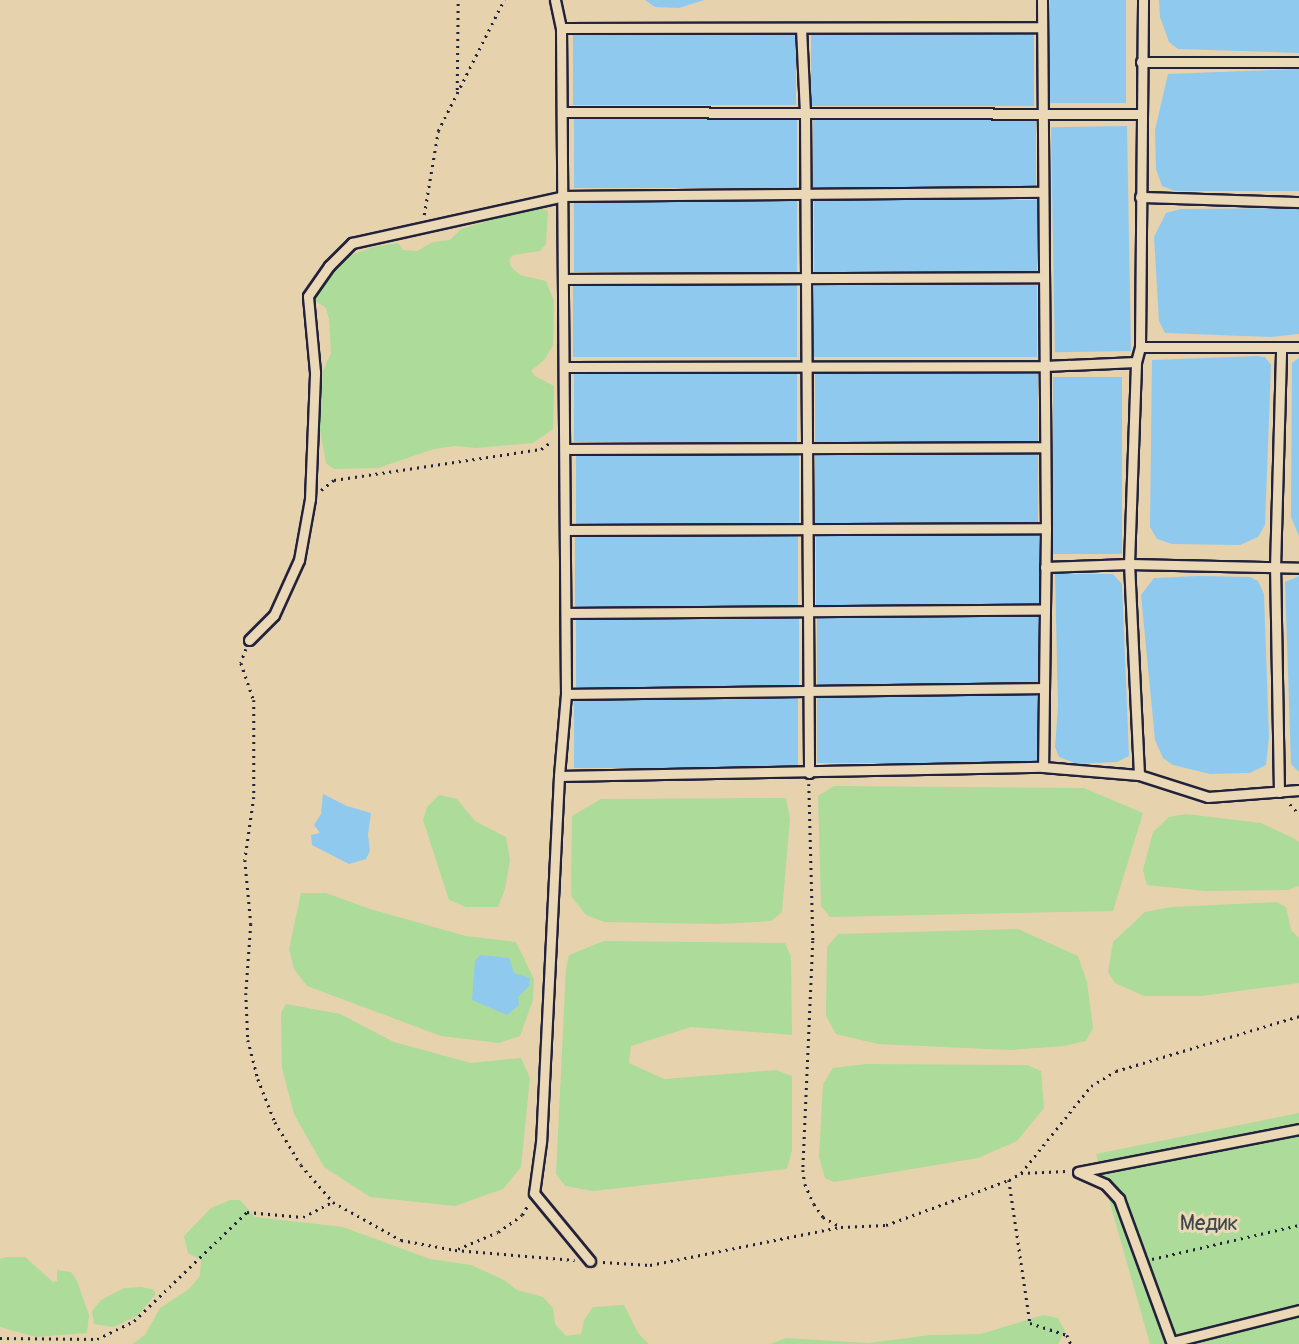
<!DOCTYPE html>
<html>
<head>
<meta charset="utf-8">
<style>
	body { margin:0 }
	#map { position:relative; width:1299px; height:1344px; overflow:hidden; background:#e7d2ae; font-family:Pangolin,sans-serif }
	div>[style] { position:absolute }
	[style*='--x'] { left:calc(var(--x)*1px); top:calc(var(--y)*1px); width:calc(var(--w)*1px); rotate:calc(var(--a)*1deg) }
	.green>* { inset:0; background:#addb9a }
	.water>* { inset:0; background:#8fc9ee; transform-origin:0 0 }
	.path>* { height:2.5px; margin-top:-1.25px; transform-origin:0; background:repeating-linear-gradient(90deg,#22223b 0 2px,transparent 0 7px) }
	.roads { filter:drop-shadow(2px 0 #22223b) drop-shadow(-2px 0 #22223b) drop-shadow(0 2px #22223b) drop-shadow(0 -2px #22223b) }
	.lane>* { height:9px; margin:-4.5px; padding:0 4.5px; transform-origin:4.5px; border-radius:4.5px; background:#ebd8b6 }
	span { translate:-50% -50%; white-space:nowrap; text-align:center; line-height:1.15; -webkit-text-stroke:6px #ebd8b6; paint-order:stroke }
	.park-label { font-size:21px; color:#3e474e }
</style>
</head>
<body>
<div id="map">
	<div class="green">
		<i style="clip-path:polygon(536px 207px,548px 211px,546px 244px,540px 251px,513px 255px,509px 260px,511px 267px,520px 275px,546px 281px,554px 301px,553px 345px,545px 359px,531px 371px,535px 376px,554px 386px,553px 429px,533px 443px,476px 448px,455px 446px,434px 449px,378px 468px,334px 469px,326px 463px,319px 425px,323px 371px,331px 353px,329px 319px,326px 308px,314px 300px,315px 293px,343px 258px,373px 247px,398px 243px,403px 250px,417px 251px,433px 242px,450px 240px,461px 229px)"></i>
		<i style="clip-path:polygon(834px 786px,1084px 788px,1143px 813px,1113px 911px,830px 917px,821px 906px,818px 796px)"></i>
		<i style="clip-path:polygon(439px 795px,457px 799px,475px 821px,506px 837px,510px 860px,505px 889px,498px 907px,466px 907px,449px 900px,423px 820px,427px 807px)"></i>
		<i style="clip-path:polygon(786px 798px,790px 819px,782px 912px,771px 921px,719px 924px,604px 922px,586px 915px,571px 896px,572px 816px,601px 799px)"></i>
		<i style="clip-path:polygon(1186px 814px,1261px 823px,1293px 838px,1299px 842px,1299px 886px,1288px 890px,1205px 891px,1147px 885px,1143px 870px,1153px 832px,1169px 817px)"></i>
		<i style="clip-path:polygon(301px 893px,326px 893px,370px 909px,466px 936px,516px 942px,534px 979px,533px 1000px,520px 1036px,499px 1043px,441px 1036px,307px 986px,294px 969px,289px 949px)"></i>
		<i style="clip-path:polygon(1277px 902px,1286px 907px,1291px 930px,1299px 938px,1299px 983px,1202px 996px,1144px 996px,1115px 983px,1108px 972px,1113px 942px,1145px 912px,1171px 907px)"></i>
		<i style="clip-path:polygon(1018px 929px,1078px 956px,1087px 982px,1093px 1028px,1086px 1041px,1064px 1046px,1010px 1050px,878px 1044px,836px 1034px,826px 1016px,827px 947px,838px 934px)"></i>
		<i style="clip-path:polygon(604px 941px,785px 943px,791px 957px,792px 1035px,691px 1027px,631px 1046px,629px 1063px,664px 1079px,776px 1070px,792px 1076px,792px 1150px,787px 1169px,593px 1191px,565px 1186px,556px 1174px,566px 969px,569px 955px)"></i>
		<i style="clip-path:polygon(286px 1004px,340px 1014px,394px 1042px,471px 1063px,521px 1058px,530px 1078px,521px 1167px,503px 1189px,455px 1206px,370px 1197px,324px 1167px,294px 1114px,282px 1068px,281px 1013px)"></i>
		<i style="clip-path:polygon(866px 1064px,1027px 1065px,1041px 1071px,1044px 1108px,1017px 1141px,978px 1158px,834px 1182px,825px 1178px,819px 1157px,823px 1084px,833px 1068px)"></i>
		<i style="clip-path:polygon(1299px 1113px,1299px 1344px,1150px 1344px,1096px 1154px)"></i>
		<i style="clip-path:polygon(230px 1200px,240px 1200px,255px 1217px,343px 1227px,430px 1259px,471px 1265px,504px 1280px,517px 1290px,543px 1297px,553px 1308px,555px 1324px,566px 1336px,581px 1334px,584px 1320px,593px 1307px,624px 1305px,638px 1333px,649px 1344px,132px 1344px,145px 1335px,160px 1308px,189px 1289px,200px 1276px,201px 1260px,188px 1253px,184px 1236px,211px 1208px)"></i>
		<i style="clip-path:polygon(6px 1257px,25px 1257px,53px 1282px,57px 1281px,57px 1270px,71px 1272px,77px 1281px,89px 1315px,87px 1333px,36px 1337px,0 1327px,0 1259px)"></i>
		<i style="clip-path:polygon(141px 1287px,152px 1289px,156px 1294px,137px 1316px,113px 1327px,94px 1324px,92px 1311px,101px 1300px,124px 1288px)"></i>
		<i style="clip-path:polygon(1043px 1315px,1058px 1318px,1065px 1331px,1058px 1344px,770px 1344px,786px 1338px,868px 1343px,931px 1335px,981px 1334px)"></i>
	</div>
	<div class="water">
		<i style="clip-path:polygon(645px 0,704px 0,679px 8px,655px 7px)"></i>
		<i style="left:1050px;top:0;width:76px;height:103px"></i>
		<i style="clip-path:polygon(1159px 0,1299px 0,1299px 53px,1178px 49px,1169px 42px,1160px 17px)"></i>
		<i style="left:573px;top:34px;width:223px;height:71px"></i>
		<i style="left:811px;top:34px;width:223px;height:72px"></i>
		<i style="clip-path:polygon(1299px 69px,1299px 191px,1175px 191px,1162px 186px,1156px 169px,1155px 130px,1168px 74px)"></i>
		<i style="left:574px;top:116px;width:223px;height:72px"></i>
		<i style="left:813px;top:117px;width:223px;height:72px"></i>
		<i style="left:1127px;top:126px;width:225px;height:76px;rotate:89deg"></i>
		<i style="left:574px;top:200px;width:223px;height:72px"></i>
		<i style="left:814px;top:200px;width:223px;height:72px"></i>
		<i style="clip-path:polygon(1289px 208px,1299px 209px,1299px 334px,1271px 337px,1165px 333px,1159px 321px,1154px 237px,1166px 213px,1181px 209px)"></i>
		<i style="left:573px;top:285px;width:224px;height:72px"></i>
		<i style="left:814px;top:285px;width:223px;height:72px"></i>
		<i style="clip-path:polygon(1257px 356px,1265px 357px,1271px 365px,1265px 525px,1258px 537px,1240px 545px,1172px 544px,1157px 539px,1150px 527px,1152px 360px)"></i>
		<i style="clip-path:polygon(1299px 358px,1299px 536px,1291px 517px,1292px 363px)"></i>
		<i style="left:574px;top:370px;width:223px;height:72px"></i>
		<i style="left:815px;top:370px;width:223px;height:72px"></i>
		<i style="left:1122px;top:377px;width:177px;height:69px;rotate:90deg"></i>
		<i style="left:815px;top:451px;width:223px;height:72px"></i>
		<i style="left:576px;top:453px;width:223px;height:72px"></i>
		<i style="left:816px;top:535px;width:223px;height:72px"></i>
		<i style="left:575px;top:536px;width:223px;height:72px"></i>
		<i style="clip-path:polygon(1055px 574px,1113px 574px,1122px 584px,1129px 756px,1117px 762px,1077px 764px,1059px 757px,1055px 747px,1058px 706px)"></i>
		<i style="clip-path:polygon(1198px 576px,1250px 577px,1258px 581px,1264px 594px,1269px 737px,1266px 765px,1250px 773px,1210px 774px,1173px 765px,1163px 758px,1155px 740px,1141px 595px,1154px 578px)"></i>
		<i style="clip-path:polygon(1299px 576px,1299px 772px,1291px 764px,1285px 582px)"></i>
		<i style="left:817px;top:613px;width:223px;height:72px"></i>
		<i style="left:576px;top:616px;width:223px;height:71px"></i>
		<i style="left:1040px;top:691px;width:72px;height:223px;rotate:90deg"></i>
		<i style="left:798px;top:696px;width:72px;height:224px;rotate:90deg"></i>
		<i style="clip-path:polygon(323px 794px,347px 806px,371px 813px,368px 835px,370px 851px,366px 859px,349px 864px,312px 845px,311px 835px,320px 833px,314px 825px,321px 814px)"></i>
		<i style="clip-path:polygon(480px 955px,509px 958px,514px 973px,530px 978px,529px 986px,518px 997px,519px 1005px,507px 1015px,472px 1000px,475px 961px)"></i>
	</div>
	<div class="path">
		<i style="--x:457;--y:90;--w:90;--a:-89.4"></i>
		<i style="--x:424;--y:215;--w:85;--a:-80.5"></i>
		<i style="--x:438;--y:131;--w:147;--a:-63.3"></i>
		<i style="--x:321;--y:490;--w:16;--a:-38"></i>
		<i style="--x:334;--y:480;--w:209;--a:-8.5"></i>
		<i style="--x:541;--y:449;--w:12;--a:-35"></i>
		<i style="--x:246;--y:649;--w:15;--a:110"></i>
		<i style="--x:241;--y:663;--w:39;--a:71"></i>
		<i style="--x:254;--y:700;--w:97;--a:90"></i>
		<i style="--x:254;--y:797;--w:64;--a:98.1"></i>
		<i style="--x:245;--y:860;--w:64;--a:84.6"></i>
		<i style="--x:251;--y:924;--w:69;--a:94.1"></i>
		<i style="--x:246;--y:993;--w:47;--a:87.6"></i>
		<i style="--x:248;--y:1040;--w:40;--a:75.6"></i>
		<i style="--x:258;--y:1079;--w:46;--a:68.4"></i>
		<i style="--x:275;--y:1122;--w:50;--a:58.8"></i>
		<i style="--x:301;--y:1165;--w:49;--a:49.1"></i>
		<i style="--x:333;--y:1202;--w:78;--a:29.2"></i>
		<i style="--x:401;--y:1240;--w:55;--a:10.5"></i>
		<i style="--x:455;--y:1250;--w:120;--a:4.8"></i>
		<i style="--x:809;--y:784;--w:157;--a:88.5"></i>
		<i style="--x:813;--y:941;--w:229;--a:92.5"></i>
		<i style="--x:803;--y:1170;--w:14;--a:82"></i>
		<i style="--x:805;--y:1184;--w:22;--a:66"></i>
		<i style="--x:814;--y:1204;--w:16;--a:55"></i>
		<i style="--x:823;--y:1217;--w:21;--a:29"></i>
		<i style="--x:1290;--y:804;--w:13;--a:48"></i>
		<i style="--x:1021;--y:1173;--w:112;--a:-51.2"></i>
		<i style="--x:1091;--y:1086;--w:29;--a:-31"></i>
		<i style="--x:1116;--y:1071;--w:191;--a:-16.7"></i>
		<i style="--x:1009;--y:1180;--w:14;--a:-30"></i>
		<i style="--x:1021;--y:1173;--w:46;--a:-2.5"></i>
		<i style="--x:458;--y:1249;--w:43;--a:-23"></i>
		<i style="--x:498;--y:1232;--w:29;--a:-35"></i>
		<i style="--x:522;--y:1215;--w:12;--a:-59"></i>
		<i style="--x:1152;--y:1259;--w:151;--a:-13"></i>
		<i style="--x:603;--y:1262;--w:47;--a:3.7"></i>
		<i style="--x:650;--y:1265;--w:195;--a:-11.3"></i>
		<i style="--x:841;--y:1227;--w:45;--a:-2.5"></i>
		<i style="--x:886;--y:1225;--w:131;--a:-20.1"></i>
		<i style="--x:1009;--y:1180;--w:145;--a:81.6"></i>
		<i style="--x:1030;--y:1323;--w:39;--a:18"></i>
		<i style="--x:1067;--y:1335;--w:10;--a:66"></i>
		<i style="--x:0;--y:1338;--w:97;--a:0.6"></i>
		<i style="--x:97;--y:1339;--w:41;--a:-25.9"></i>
		<i style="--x:134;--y:1321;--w:157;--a:-44"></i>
		<i style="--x:247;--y:1212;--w:56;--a:5.1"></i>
		<i style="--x:303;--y:1217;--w:34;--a:-27"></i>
	</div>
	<div class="roads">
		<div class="lane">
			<i style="--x:555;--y:0;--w:29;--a:78"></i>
			<i style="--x:561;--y:28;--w:481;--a:-0.1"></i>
			<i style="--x:1042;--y:0;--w:528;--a:89.57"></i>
			<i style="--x:1046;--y:528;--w:239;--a:90.7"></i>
			<i style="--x:561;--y:28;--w:666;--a:89.57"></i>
			<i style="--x:566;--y:694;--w:82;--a:94.9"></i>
			<i style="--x:559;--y:776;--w:484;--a:-1.1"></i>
			<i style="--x:1043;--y:767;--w:96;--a:4.8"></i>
			<i style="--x:1139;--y:775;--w:72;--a:17.7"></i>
			<i style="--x:1208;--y:797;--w:91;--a:-4.4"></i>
			<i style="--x:801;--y:28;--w:85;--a:87.3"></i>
			<i style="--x:805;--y:113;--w:660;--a:89.65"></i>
			<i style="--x:1141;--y:62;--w:158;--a:0"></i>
			<i style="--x:562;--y:112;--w:578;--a:0.2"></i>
			<i style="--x:1140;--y:197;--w:159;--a:1.8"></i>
			<i style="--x:564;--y:279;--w:480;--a:-0.2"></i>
			<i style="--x:1140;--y:347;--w:159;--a:0"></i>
			<i style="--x:565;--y:367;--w:480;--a:-0.1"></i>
			<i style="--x:1045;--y:366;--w:91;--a:-2.5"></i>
			<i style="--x:565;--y:449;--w:480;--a:-0.2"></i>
			<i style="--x:566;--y:530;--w:480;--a:-0.2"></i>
			<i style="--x:1045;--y:567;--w:84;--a:-2"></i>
			<i style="--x:1129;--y:564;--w:170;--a:1.3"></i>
			<i style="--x:566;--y:613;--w:479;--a:-0.4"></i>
			<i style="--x:249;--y:640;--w:35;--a:-45"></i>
			<i style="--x:274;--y:615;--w:60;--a:-65.6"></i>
			<i style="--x:299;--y:560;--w:62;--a:-79.8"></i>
			<i style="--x:310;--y:499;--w:127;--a:-87.7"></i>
			<i style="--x:315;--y:372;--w:76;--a:-95.3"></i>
			<i style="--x:308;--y:296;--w:37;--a:-55"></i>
			<i style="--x:329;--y:266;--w:33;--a:-45"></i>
			<i style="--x:352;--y:243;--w:217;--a:-12.5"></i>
			<i style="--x:564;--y:196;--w:479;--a:-0.5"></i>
			<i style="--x:566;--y:694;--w:478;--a:-0.7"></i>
			<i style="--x:1139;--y:775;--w:211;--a:-92.7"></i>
			<i style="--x:1129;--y:564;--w:202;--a:-88"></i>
			<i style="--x:1136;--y:362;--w:16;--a:-75"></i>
			<i style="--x:1140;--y:347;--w:347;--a:-89.5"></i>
			<i style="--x:559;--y:776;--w:366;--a:92.8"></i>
			<i style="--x:541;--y:1142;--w:51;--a:97.8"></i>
			<i style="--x:534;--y:1193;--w:88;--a:50.5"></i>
			<i style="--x:1279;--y:792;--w:224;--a:-91"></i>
			<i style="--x:1275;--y:568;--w:221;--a:-88.4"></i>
			<i style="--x:1078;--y:1172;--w:225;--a:-11"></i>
			<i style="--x:1080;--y:1173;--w:27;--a:24"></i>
			<i style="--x:1105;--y:1184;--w:21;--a:47"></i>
			<i style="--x:1119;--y:1199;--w:154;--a:69.9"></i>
			<i style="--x:1172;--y:1342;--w:131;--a:-14.1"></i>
		</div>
	</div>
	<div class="park-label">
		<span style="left:1209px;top:1224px">Медик</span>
	</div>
</div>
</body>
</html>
